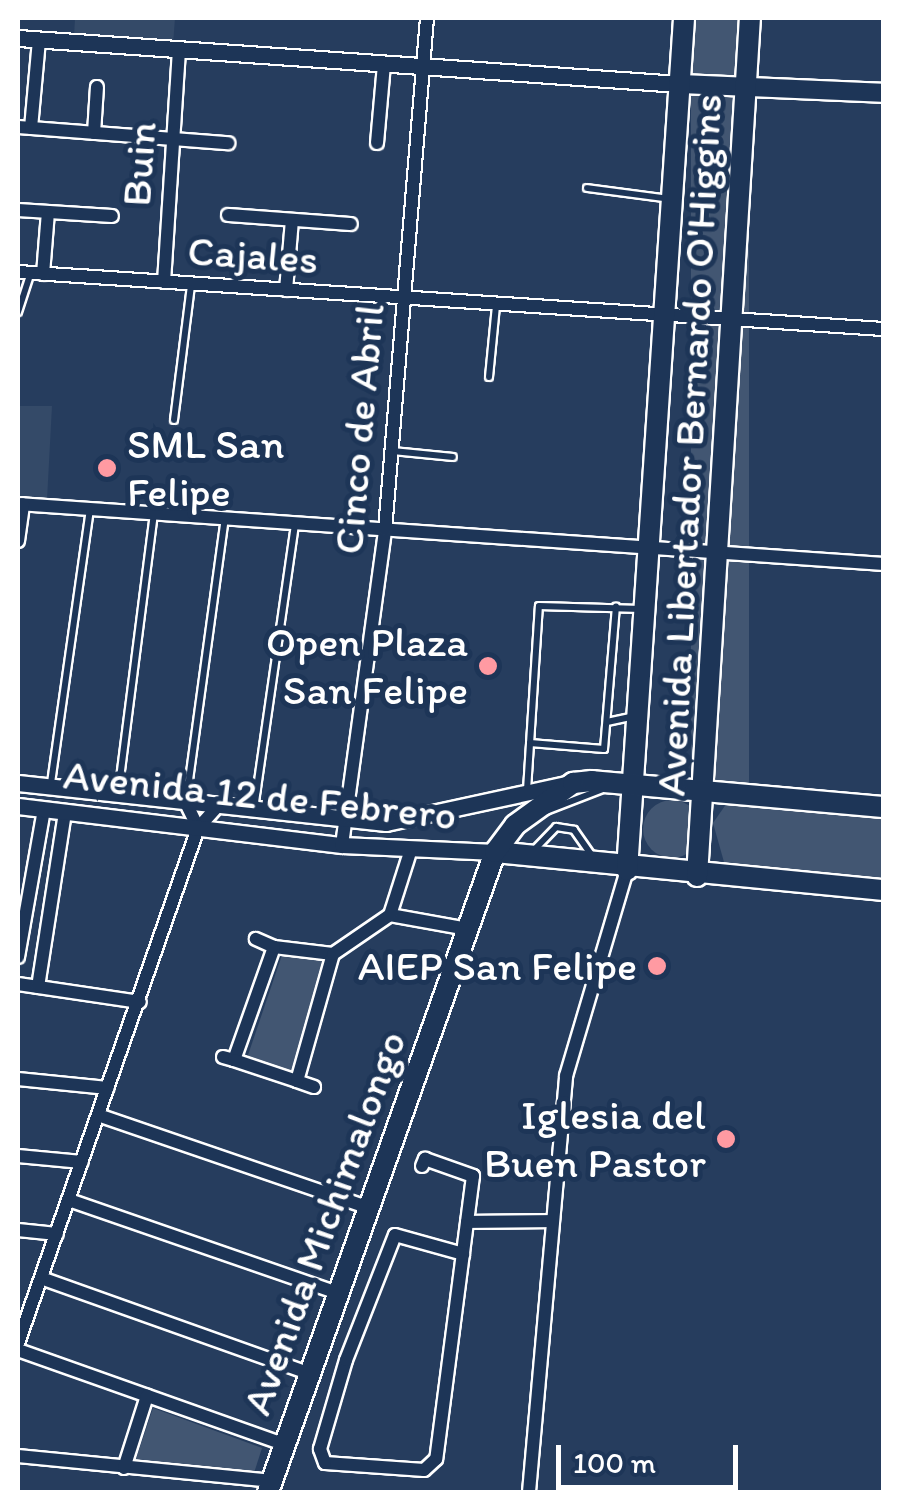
<!DOCTYPE html>
<html>
<head>
<meta charset="utf-8">
<style>
	body { margin:0 }
	#map { position:relative; width:901px; height:1510px; overflow:hidden; background:#263d5e; font-family:Itim,sans-serif }
	div>[style] { position:absolute }
	[style*='--x'] { left:calc(var(--x)*1px); top:calc(var(--y)*1px); width:calc(var(--w)*1px); rotate:calc(var(--a)*1deg) }
	.built>* { inset:0; background:#344a68 }
	.green>* { inset:0; background:#425672; transform-origin:0 0 }
	.round { border-radius:50% }
	.roads { filter:drop-shadow(2px 0 #fff) drop-shadow(-2px 0 #fff) drop-shadow(0 2px #fff) drop-shadow(0 -2px #fff) }
	.service>* { height:6px; margin:-3px; padding:0 3px; transform-origin:3px; border-radius:3px; background:#1d3557 }
	.minor>* { height:12px; margin:-6px; padding:0 6px; transform-origin:6px; border-radius:6px; background:#1d3557 }
	.tertiary>* { height:15px; margin:-7.5px; padding:0 7.5px; transform-origin:7.5px; border-radius:7.5px; background:#1d3557 }
	.secondary>* { height:18px; margin:-9px; padding:0 9px; transform-origin:9px; border-radius:9px; background:#1d3557 }
	.primary>* { height:20px; margin:-10px; padding:0 10px; transform-origin:10px; border-radius:10px; background:#1d3557 }
	.dots>* { width:28px; height:28px; translate:-50% -50%; box-sizing:border-box; border:5px solid #1d3557; border-radius:50% }
	span { translate:-50% -50%; white-space:nowrap; text-align:center; line-height:1.15; -webkit-text-stroke:10px #1d3557; paint-order:stroke }
	.street-label { font-size:42px; color:#fff }
	.poi-label { font-size:42px; color:#fff }
	.left { translate:0 -50%; text-align:left }
	.right { translate:-100% -50%; text-align:right }
	.frame { position:absolute; inset:0; border:20px solid #fff; pointer-events:none }
	.scale { position:absolute; left:556px; top:1445px; width:182px; height:45px; box-sizing:border-box; border:5px solid #fff; border-top:0; padding-left:12px; font-size:30px; line-height:35px; white-space:nowrap; color:#fff; -webkit-text-stroke:8px #1d3557; paint-order:stroke }
</style>
</head>
<body>
<div id="map">
	<div class="built">
		<i style="clip-path:polygon(75px 18px,175px 18px,173px 45px,74px 37px)"></i>
		<i style="clip-path:polygon(18px 406px,52px 406px,47px 500px,18px 498px)"></i>
	</div>
	<div class="green">
		<i style="left:691px;top:18px;width:58px;height:765px"></i>
		<i style="clip-path:polygon(729px 800px,883px 814px,883px 880px,724px 862px,713px 823px)"></i>
		<i class="round" style="left:643px;top:800px;width:58px;height:58px"></i>
		<i style="clip-path:polygon(283px 952px,325px 958px,293px 1076px,247px 1058px)"></i>
		<i style="clip-path:polygon(153px 1408px,262px 1448px,254px 1473px,136px 1459px)"></i>
	</div>
	<div class="roads">
		<div class="service">
			<i style="--x:587;--y:188;--w:84;--a:7.5"></i>
			<i style="--x:18;--y:312;--w:39;--a:-72"></i>
			<i style="--x:489;--y:377;--w:72;--a:-84.4"></i>
			<i style="--x:174;--y:420;--w:136;--a:-82.8"></i>
			<i style="--x:393;--y:451;--w:60;--a:5.7"></i>
			<i style="--x:607;--y:722;--w:25;--a:-12"></i>
			<i style="--x:530;--y:743;--w:74;--a:4.6"></i>
			<i style="--x:604;--y:749;--w:143;--a:-85.2"></i>
			<i style="--x:51;--y:783;--w:278;--a:-81.9"></i>
			<i style="--x:527;--y:790;--w:184;--a:-86.3"></i>
			<i style="--x:539;--y:606;--w:102;--a:1.7"></i>
			<i style="--x:118;--y:794;--w:282;--a:-82.7"></i>
			<i style="--x:186;--y:802;--w:287;--a:-82.2"></i>
			<i style="--x:254;--y:809;--w:288;--a:-81.8"></i>
			<i style="--x:546;--y:811;--w:61;--a:-21.1"></i>
			<i style="--x:534;--y:850;--w:32;--a:-46"></i>
			<i style="--x:556;--y:827;--w:18;--a:9"></i>
			<i style="--x:574;--y:830;--w:32;--a:55"></i>
		</div>
		<div class="minor">
			<i style="--x:18;--y:127;--w:211;--a:4.4"></i>
			<i style="--x:31;--y:128;--w:88;--a:-84.8"></i>
			<i style="--x:94;--y:133;--w:46;--a:-86.3"></i>
			<i style="--x:377;--y:143;--w:79;--a:-84.9"></i>
			<i style="--x:18;--y:210;--w:94;--a:3.7"></i>
			<i style="--x:228;--y:215;--w:123;--a:4.2"></i>
			<i style="--x:18;--y:272;--w:868;--a:3.77"></i>
			<i style="--x:43;--y:274;--w:62;--a:-85.4"></i>
			<i style="--x:164;--y:282;--w:232;--a:-86.3"></i>
			<i style="--x:286;--y:290;--w:70;--a:-85.1"></i>
			<i style="--x:18;--y:504;--w:868;--a:3.96"></i>
			<i style="--x:18;--y:541;--w:37;--a:-82"></i>
			<i style="--x:186;--y:803;--w:28;--a:64"></i>
			<i style="--x:342;--y:845;--w:318;--a:-82.2"></i>
			<i style="--x:385;--y:530;--w:514;--a:-85.31"></i>
			<i style="--x:390;--y:915;--w:79;--a:10.2"></i>
			<i style="--x:274;--y:947;--w:59;--a:6.8"></i>
			<i style="--x:18;--y:957;--w:150;--a:-80"></i>
			<i style="--x:18;--y:984;--w:123;--a:8.4"></i>
			<i style="--x:38;--y:987;--w:177;--a:-81.2"></i>
			<i style="--x:223;--y:1057;--w:11;--a:15"></i>
			<i style="--x:234;--y:1060;--w:120;--a:-70.5"></i>
			<i style="--x:274;--y:947;--w:20;--a:-156"></i>
			<i style="--x:234;--y:1060;--w:66;--a:18.4"></i>
			<i style="--x:18;--y:1079;--w:90;--a:5.7"></i>
			<i style="--x:314;--y:1087;--w:18;--a:-161"></i>
			<i style="--x:297;--y:1081;--w:132;--a:-74.2"></i>
			<i style="--x:333;--y:954;--w:69;--a:-34.4"></i>
			<i style="--x:390;--y:915;--w:69;--a:-72.3"></i>
			<i style="--x:98;--y:1115;--w:287;--a:18.9"></i>
			<i style="--x:18;--y:1156;--w:64;--a:5.4"></i>
			<i style="--x:422;--y:1166;--w:8;--a:-67"></i>
			<i style="--x:425;--y:1159;--w:51;--a:19.5"></i>
			<i style="--x:473;--y:1176;--w:285;--a:97.4"></i>
			<i style="--x:436;--y:1459;--w:16;--a:137"></i>
			<i style="--x:424;--y:1470;--w:99;--a:-176"></i>
			<i style="--x:325;--y:1463;--w:15;--a:-110"></i>
			<i style="--x:320;--y:1449;--w:93;--a:-73.7"></i>
			<i style="--x:346;--y:1360;--w:134;--a:-68.6"></i>
			<i style="--x:395;--y:1235;--w:71;--a:15.6"></i>
			<i style="--x:69;--y:1200;--w:287;--a:19.1"></i>
			<i style="--x:467;--y:1222;--w:86;--a:-0.7"></i>
			<i style="--x:18;--y:1230;--w:39;--a:6"></i>
			<i style="--x:41;--y:1278;--w:286;--a:19.6"></i>
			<i style="--x:18;--y:1343;--w:546;--a:-70.73"></i>
			<i style="--x:198;--y:828;--w:28;--a:-48"></i>
			<i style="--x:18;--y:1350;--w:284;--a:19.5"></i>
			<i style="--x:18;--y:1456;--w:256;--a:5.6"></i>
			<i style="--x:124;--y:1468;--w:76;--a:-72.3"></i>
			<i style="--x:529;--y:1492;--w:418;--a:-84.9"></i>
			<i style="--x:566;--y:1076;--w:215;--a:-73.5"></i>
		</div>
		<div class="tertiary">
			<i style="--x:18;--y:38;--w:663;--a:3.98"></i>
			<i style="--x:18;--y:783;--w:370;--a:6.2"></i>
			<i style="--x:386;--y:823;--w:185;--a:-12.2"></i>
			<i style="--x:18;--y:806;--w:326;--a:6.9"></i>
			<i style="--x:342;--y:845;--w:153;--a:2.6"></i>
		</div>
		<div class="secondary">
			<i style="--x:679;--y:84;--w:205;--a:2.5"></i>
		</div>
		<div class="primary">
			<i style="--x:495;--y:852;--w:391;--a:5.6"></i>
			<i style="--x:627;--y:870;--w:854;--a:-86.17"></i>
			<i style="--x:697;--y:876;--w:860;--a:-86.47"></i>
			<i style="--x:268;--y:1492;--w:679;--a:-70.47"></i>
			<i style="--x:495;--y:852;--w:34;--a:-53"></i>
			<i style="--x:515;--y:825;--w:72;--a:-35.9"></i>
			<i style="--x:573;--y:783;--w:19;--a:-6"></i>
			<i style="--x:592;--y:781;--w:293;--a:5.1"></i>
		</div>
	</div>
	<div class="dots">
		<i style="left:107px;top:468px;background:#ff9aa2"></i>
		<i style="left:488px;top:666px;background:#ff9aa2"></i>
		<i style="left:657px;top:966px;background:#ff9aa2"></i>
		<i style="left:726px;top:1139px;background:#ff9aa2"></i>
	</div>
	<div class="street-label">
		<span style="left:139px;top:164px;rotate:-86deg">Buin</span>
		<span style="left:253px;top:255px;rotate:4deg">Cajales</span>
		<span style="left:359px;top:429px;rotate:-85deg">Cinco de Abril</span>
		<span style="left:689px;top:445px;rotate:-87deg">Avenida Libertador Bernardo O'Higgins</span>
		<span style="left:260px;top:795px;rotate:6deg">Avenida 12 de Febrero</span>
		<span style="left:324px;top:1223px;rotate:-70deg">Avenida Michimalongo</span>
	</div>
	<div class="poi-label">
		<span class="left" style="left:127px;top:468px">SML San<br>Felipe</span>
		<span class="right" style="left:468px;top:666px">Open Plaza<br>San Felipe</span>
		<span class="right" style="left:637px;top:966px">AIEP San Felipe</span>
		<span class="right" style="left:706px;top:1139px">Iglesia del<br>Buen Pastor</span>
	</div>
	<div class="frame"></div>
	<div class="scale">100 m</div>
</div>
</body>
</html>
